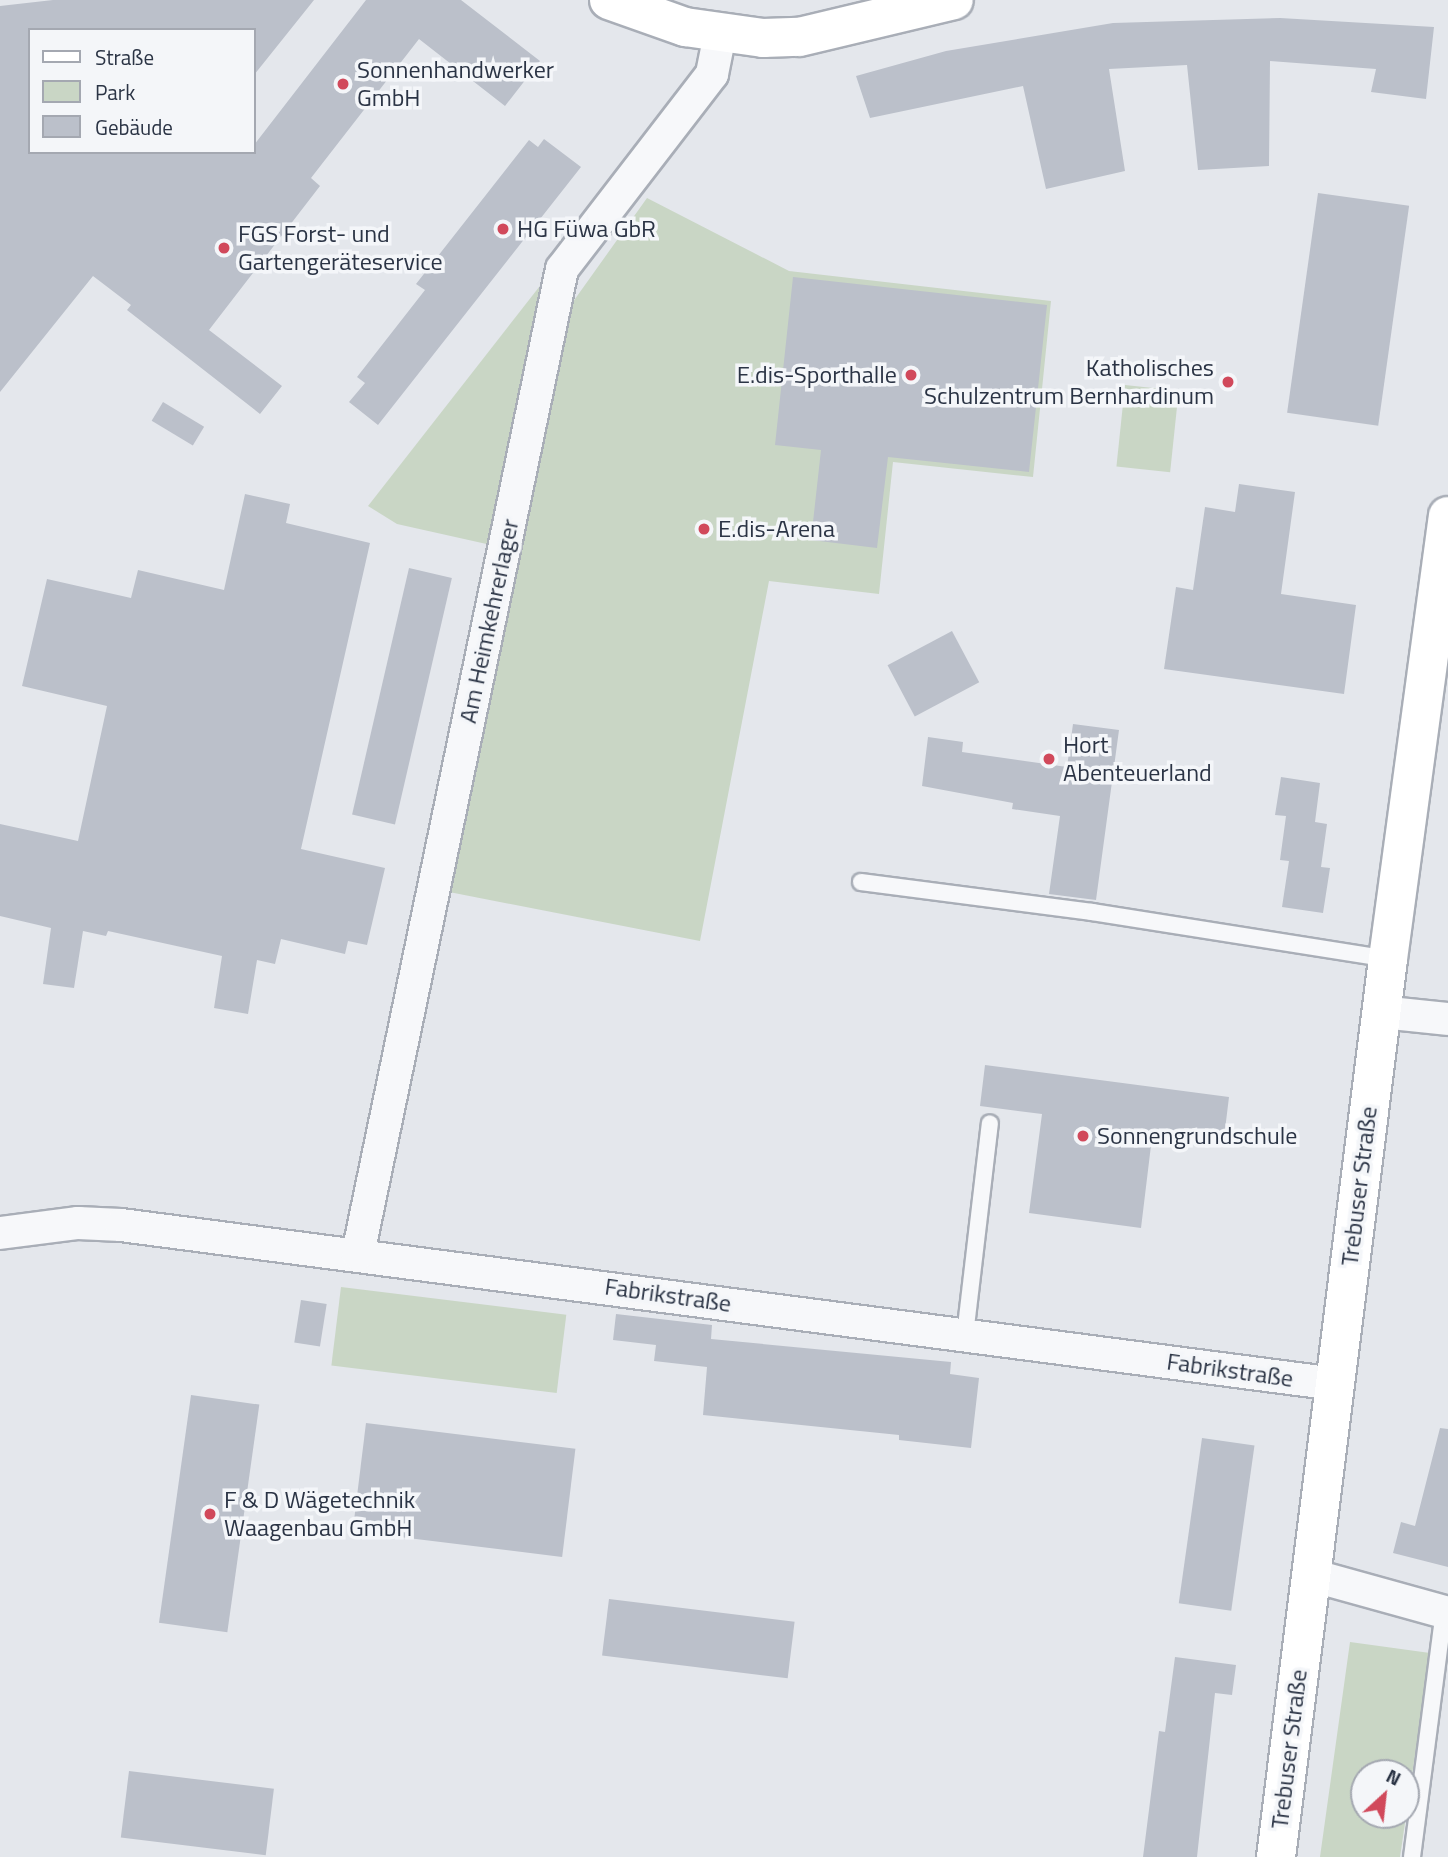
<!DOCTYPE html>
<html>
<head>
<meta charset="utf-8">
<style>
	body { margin:0 }
	#map { position:relative; width:1448px; height:1857px; overflow:hidden; background:#e4e7ec; font-family:"Titillium Web",sans-serif }
	div>[style] { position:absolute }
	[style*='--x'] { left:calc(var(--x)*1px); top:calc(var(--y)*1px); width:calc(var(--w)*1px); rotate:calc(var(--a)*1deg) }
	.green>* { inset:0; background:#c9d6c5; transform-origin:0 0 }
	.building>* { inset:0; background:#bbc0ca; transform-origin:0 0 }
	.roads { filter:drop-shadow(2px 0 #a9aeb7) drop-shadow(-2px 0 #a9aeb7) drop-shadow(0 2px #a9aeb7) drop-shadow(0 -2px #a9aeb7) }
	.lane>* { height:16px; margin:-8px; padding:0 8px; transform-origin:8px; border-radius:8px; background:#f7f8fa }
	.street>* { height:32px; margin:-16px; padding:0 16px; transform-origin:16px; border-radius:16px; background:#f7f8fa }
	.secondary>* { height:38px; margin:-19px; padding:0 19px; transform-origin:19px; border-radius:19px; background:#fff }
	.dots>* { width:19px; height:19px; translate:-50% -50%; box-sizing:border-box; border:4px solid #f4f6f9; border-radius:50% }
	span { translate:-50% -50%; white-space:nowrap; text-align:center; line-height:1.15; -webkit-text-stroke:7px #f4f6f9; paint-order:stroke }
	.poi-label { font-size:24px; color:#2b3445 }
	.left { translate:0 -50%; text-align:left }
	.right { translate:-100% -50%; text-align:right }
	.street-label { font-size:24px; color:#2b3445 }
	.legend { position:absolute; left:28px; top:28px; width:228px; height:126px; box-sizing:border-box; background:#f4f6f9; border:2px solid #a4a8b1; margin:0; padding:9px 12px; list-style:none; font-size:21px; color:#2b3445 }
	.legend li { display:flex; align-items:center; gap:14px; height:35px }
	.legend b { width:35px; border:2px solid #a4a8b1 }
	.north { position:absolute; left:1350px; top:1759px; width:70px; height:70px; box-sizing:border-box; background:#f4f6f9; border:2px solid #a4a8b1; border-radius:50%; rotate:27deg; font-size:19px; font-weight:700; line-height:28px; text-align:center; color:#2b3445 }
	.north::after { content:''; display:block; margin:auto; width:24px; height:32px; background:#d1495b; clip-path:polygon(50% 0,100% 100%,50% 72%,0 100%) }
</style>
</head>
<body>
<div id="map">
	<div class="green">
		<i style="clip-path:polygon(647px 198px,789px 271px,1051px 301px,1033px 477px,893px 462px,879px 594px,769px 581px,700px 941px,444px 891px,570px 306px)"></i>
		<i style="clip-path:polygon(543px 282px,491px 545px,397px 524px,368px 506px)"></i>
		<i style="left:1125px;top:385px;width:54px;height:82px;rotate:6deg"></i>
		<i style="left:341px;top:1287px;width:227px;height:79px;rotate:7deg"></i>
		<i style="clip-path:polygon(evenodd,1350px 1642px,1430px 1653px,1400px 1857px,1320px 1857px,1350px 1642px,1364px 1773px,1406px 1773px,1406px 1815px,1364px 1815px,1364px 1773px)"></i>
	</div>
	<div class="building">
		<i style="clip-path:polygon(53px 0,314px 0,254px 75px,254px 30px,30px 30px,30px 152px,254px 152px,254px 145px,366px 0,461px 0,540px 61px,505px 106px,419px 39px,311px 178px,320px 186px,209px 330px,282px 386px,260px 414px,127px 310px,131px 305px,93px 276px,0 392px,0 6px)"></i>
		<i style="clip-path:polygon(1280px 18px,1434px 27px,1426px 99px,1371px 92px,1376px 69px,1270px 61px,1269px 166px,1198px 170px,1187px 65px,1109px 69px,1125px 171px,1046px 189px,1023px 86px,870px 118px,856px 76px,946px 51px,1113px 23px)"></i>
		<i style="clip-path:polygon(544px 139px,581px 167px,378px 425px,349px 402px,365px 383px,357px 377px,425px 290px,416px 284px,529px 140px,538px 147px)"></i>
		<i style="left:1318px;top:193px;width:92px;height:222px;rotate:8deg"></i>
		<i style="clip-path:polygon(793px 277px,1047px 305px,1029px 472px,888px 457px,877px 548px,811px 540px,821px 450px,775px 445px)"></i>
		<i style="left:163px;top:402px;width:48px;height:22px;rotate:31deg"></i>
		<i style="clip-path:polygon(1239px 484px,1295px 492px,1281px 594px,1356px 605px,1344px 694px,1164px 669px,1176px 587px,1193px 590px,1205px 507px,1235px 512px)"></i>
		<i style="clip-path:polygon(245px 494px,290px 504px,286px 523px,370px 543px,301px 849px,385px 868px,367px 945px,348px 941px,345px 954px,281px 939px,275px 964px,257px 960px,248px 1014px,214px 1008px,222px 956px,108px 931px,106px 936px,83px 931px,74px 988px,43px 984px,51px 928px,0 916px,0 824px,78px 841px,107px 706px,22px 686px,47px 579px,131px 598px,138px 570px,224px 590px)"></i>
		<i style="left:409px;top:568px;width:44px;height:253px;rotate:13deg"></i>
		<i style="left:952px;top:631px;width:58px;height:73px;rotate:62deg"></i>
		<i style="clip-path:polygon(1073px 724px,1119px 730px,1096px 900px,1049px 894px,1060px 816px,1012px 809px,1013px 803px,922px 786px,928px 737px,963px 742px,962px 752px,1067px 767px)"></i>
		<i style="clip-path:polygon(1281px 777px,1320px 783px,1315px 822px,1327px 824px,1321px 867px,1330px 868px,1323px 913px,1282px 907px,1289px 861px,1280px 860px,1286px 816px,1275px 815px)"></i>
		<i style="clip-path:polygon(985px 1065px,1229px 1097px,1224px 1138px,1153px 1129px,1141px 1228px,1029px 1213px,1042px 1114px,980px 1106px)"></i>
		<i style="left:301px;top:1300px;width:26px;height:43px;rotate:9deg"></i>
		<i style="clip-path:polygon(616px 1314px,712px 1325px,711px 1339px,951px 1362px,950px 1374px,979px 1378px,971px 1448px,899px 1440px,899px 1435px,703px 1415px,707px 1367px,654px 1361px,656px 1345px,613px 1340px)"></i>
		<i style="left:191px;top:1395px;width:69px;height:230px;rotate:8deg"></i>
		<i style="left:366px;top:1423px;width:211px;height:109px;rotate:7deg"></i>
		<i style="clip-path:polygon(1440px 1428px,1448px 1429px,1448px 1567px,1393px 1553px,1401px 1522px,1415px 1526px)"></i>
		<i style="left:1202px;top:1438px;width:53px;height:167px;rotate:8deg"></i>
		<i style="left:609px;top:1599px;width:187px;height:57px;rotate:7deg"></i>
		<i style="clip-path:polygon(1175px 1657px,1236px 1665px,1232px 1695px,1215px 1693px,1197px 1857px,1143px 1857px,1159px 1731px,1165px 1732px)"></i>
		<i style="left:129px;top:1771px;width:146px;height:67px;rotate:7deg"></i>
	</div>
	<div class="roads">
		<div class="lane">
			<i style="--x:861;--y:882;--w:233;--a:7.4"></i>
			<i style="--x:1092;--y:912;--w:300;--a:9"></i>
			<i style="--x:965;--y:1335;--w:213;--a:-83.3"></i>
			<i style="--x:1412;--y:1857;--w:247;--a:-82.6"></i>
		</div>
		<div class="street">
			<i style="--x:1381;--y:1012;--w:67;--a:6"></i>
			<i style="--x:0;--y:1233;--w:79;--a:-7.3"></i>
			<i style="--x:78;--y:1223;--w:43;--a:2.7"></i>
			<i style="--x:121;--y:1225;--w:1224;--a:7.46"></i>
			<i style="--x:358;--y:1254;--w:1006;--a:-78.3"></i>
			<i style="--x:562;--y:269;--w:246;--a:-52.4"></i>
			<i style="--x:712;--y:74;--w:41;--a:-78.7"></i>
			<i style="--x:1311;--y:1575;--w:142;--a:15.5"></i>
		</div>
		<div class="secondary">
			<i style="--x:609;--y:0;--w:81;--a:19.6"></i>
			<i style="--x:685;--y:27;--w:79;--a:8"></i>
			<i style="--x:763;--y:38;--w:36;--a:-2"></i>
			<i style="--x:799;--y:37;--w:159;--a:-13.4"></i>
			<i style="--x:1276;--y:1857;--w:905;--a:-82.89"></i>
			<i style="--x:1388;--y:959;--w:447;--a:-82.3"></i>
		</div>
	</div>
	<div class="dots">
		<i style="left:343px;top:84px;background:#d1495b"></i>
		<i style="left:503px;top:229px;background:#d1495b"></i>
		<i style="left:224px;top:248px;background:#d1495b"></i>
		<i style="left:911px;top:375px;background:#d1495b"></i>
		<i style="left:1228px;top:382px;background:#d1495b"></i>
		<i style="left:704px;top:529px;background:#d1495b"></i>
		<i style="left:1049px;top:759px;background:#d1495b"></i>
		<i style="left:1083px;top:1136px;background:#d1495b"></i>
		<i style="left:210px;top:1514px;background:#d1495b"></i>
	</div>
	<div class="poi-label">
		<span class="left" style="left:357px;top:84px">Sonnenhandwerker<br>GmbH</span>
		<span class="left" style="left:517px;top:229px">HG Füwa GbR</span>
		<span class="left" style="left:238px;top:248px">FGS Forst- und<br>Gartengeräteservice</span>
		<span class="right" style="left:1214px;top:382px">Katholisches<br>Schulzentrum Bernhardinum</span>
		<span class="right" style="left:897px;top:375px">E.dis-Sporthalle</span>
		<span class="left" style="left:718px;top:529px">E.dis-Arena</span>
		<span class="left" style="left:1063px;top:759px">Hort<br>Abenteuerland</span>
		<span class="left" style="left:1097px;top:1136px">Sonnengrundschule</span>
		<span class="left" style="left:224px;top:1514px">F &amp; D Wägetechnik<br>Waagenbau GmbH</span>
	</div>
	<div class="street-label">
		<span style="left:489px;top:621px;rotate:-78deg">Am Heimkehrerlager</span>
		<span style="left:1359px;top:1186px;rotate:-83deg">Trebuser Straße</span>
		<span style="left:668px;top:1295px;rotate:8deg">Fabrikstraße</span>
		<span style="left:1230px;top:1370px;rotate:8deg">Fabrikstraße</span>
		<span style="left:1289px;top:1749px;rotate:-83deg">Trebuser Straße</span>
	</div>
	<ul class="legend">
	<li><b style="height:9px;background:#fff"></b>Straße</li>
	<li><b style="height:19px;background:#c9d6c5"></b>Park</li>
	<li><b style="height:19px;background:#bbc0ca"></b>Gebäude</li>
	</ul>
	<div class="north">N</div>
</div>
</body>
</html>
